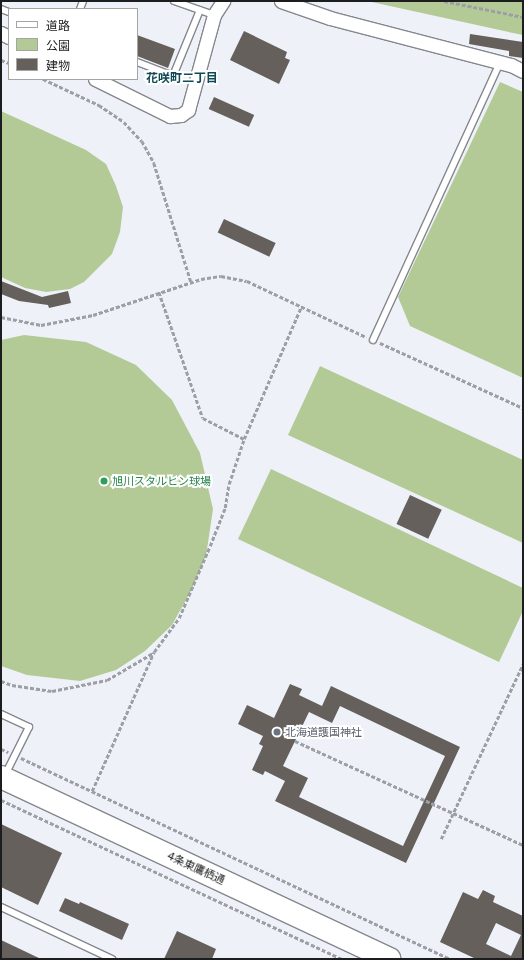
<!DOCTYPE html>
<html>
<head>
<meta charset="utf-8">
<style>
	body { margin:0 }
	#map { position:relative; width:524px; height:960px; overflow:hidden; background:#eef2f8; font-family:"Public Sans","Noto Sans JP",sans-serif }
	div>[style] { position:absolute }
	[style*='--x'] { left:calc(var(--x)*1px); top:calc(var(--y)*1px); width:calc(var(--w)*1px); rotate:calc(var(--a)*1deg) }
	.green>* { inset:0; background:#b3ca97 }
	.building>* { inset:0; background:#65605c; transform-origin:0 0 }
	.path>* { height:2.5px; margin-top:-1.25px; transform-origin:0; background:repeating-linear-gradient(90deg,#9c9fa3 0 4px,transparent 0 6px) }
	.roads { filter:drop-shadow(1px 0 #84888d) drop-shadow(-1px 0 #84888d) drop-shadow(0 1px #84888d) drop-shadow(0 -1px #84888d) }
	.service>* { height:6px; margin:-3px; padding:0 3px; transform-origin:3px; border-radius:3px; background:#fff }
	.minor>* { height:13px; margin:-6.5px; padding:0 6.5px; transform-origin:6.5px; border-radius:6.5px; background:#fff }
	.trunk>* { height:22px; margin:-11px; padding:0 11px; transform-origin:11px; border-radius:11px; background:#fff }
	.dots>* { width:11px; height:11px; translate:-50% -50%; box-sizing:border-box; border:2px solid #fff; border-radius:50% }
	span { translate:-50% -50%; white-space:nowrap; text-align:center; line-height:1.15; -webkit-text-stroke:4px #fff; paint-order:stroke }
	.leisure-label { font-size:11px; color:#27864d }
	.left { translate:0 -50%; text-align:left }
	.worship-label { font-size:11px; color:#5b616d }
	.street-label { font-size:11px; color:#1c1d1f }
	.neighbourhood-label { font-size:12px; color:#104956; font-weight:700 }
	.frame { position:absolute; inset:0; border:2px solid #1c1d1f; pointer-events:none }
	.legend { position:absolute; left:8px; top:8px; width:130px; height:72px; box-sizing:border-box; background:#fff; border:1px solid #a4a5a5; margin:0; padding:5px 7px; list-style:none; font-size:12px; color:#1c1d1f }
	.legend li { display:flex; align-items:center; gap:8px; height:20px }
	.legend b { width:20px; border:1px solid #a4a5a5 }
</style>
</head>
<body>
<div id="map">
	<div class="green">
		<i style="clip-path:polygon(367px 1px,523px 1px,523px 35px,513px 33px)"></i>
		<i style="clip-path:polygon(500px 82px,523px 92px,523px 378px,410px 326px,398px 297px)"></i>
		<i style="clip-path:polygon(1px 111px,86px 150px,106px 164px,116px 186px,123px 207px,120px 232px,112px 254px,84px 282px,70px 289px,46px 292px,25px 288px,1px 277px)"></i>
		<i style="clip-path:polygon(24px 335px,86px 342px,136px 365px,172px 400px,200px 453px,213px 509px,206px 556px,191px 591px,172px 625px,145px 651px,116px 670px,80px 681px,27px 675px,1px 666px,1px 340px)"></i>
		<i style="clip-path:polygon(320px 366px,523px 460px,523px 543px,288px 435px)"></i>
		<i style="clip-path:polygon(271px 469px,523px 588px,523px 611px,499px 662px,238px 539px)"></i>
	</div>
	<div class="building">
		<i style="clip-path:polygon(244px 31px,287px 52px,285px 58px,290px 60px,279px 84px,230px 60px)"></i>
		<i style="clip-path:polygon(470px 34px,523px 42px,523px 58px,509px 56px,509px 51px,469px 44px)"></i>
		<i style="clip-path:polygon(137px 35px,175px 49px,168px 68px,137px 56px)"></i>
		<i style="left:214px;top:97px;width:44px;height:13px;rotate:24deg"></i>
		<i style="left:224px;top:219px;width:57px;height:15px;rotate:25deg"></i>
		<i style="clip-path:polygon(1px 281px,42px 297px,68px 291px,71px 303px,49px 308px,48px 305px,19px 301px,1px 294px)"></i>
		<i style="left:410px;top:495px;width:35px;height:32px;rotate:25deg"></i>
		<i style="clip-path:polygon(evenodd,290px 684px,302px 689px,299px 695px,322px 706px,331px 686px,460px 747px,406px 863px,275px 801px,285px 781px,265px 771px,263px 775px,252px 770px,263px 746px,259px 744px,263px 736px,238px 724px,247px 705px,274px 718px,290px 684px,340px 706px,445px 756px,403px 846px,299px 797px,308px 778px,283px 766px,309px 712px,332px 723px,340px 706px)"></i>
		<i style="clip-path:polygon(1px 824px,62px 853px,38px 905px,1px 887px)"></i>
		<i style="clip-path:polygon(evenodd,483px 890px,495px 896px,493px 902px,523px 916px,523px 959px,476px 959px,440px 942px,463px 892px,478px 899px,483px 890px,496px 923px,521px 935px,511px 956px,486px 944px,496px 923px)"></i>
		<i style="clip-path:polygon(65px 898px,79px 904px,80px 902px,129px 924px,122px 940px,59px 911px)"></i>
		<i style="clip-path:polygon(177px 931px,216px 949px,212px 959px,164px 959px)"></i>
		<i style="clip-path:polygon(1px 940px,41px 959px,1px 959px)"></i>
	</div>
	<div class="path">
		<i style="--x:444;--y:1;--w:81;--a:11.4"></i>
		<i style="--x:1;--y:60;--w:9;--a:21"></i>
		<i style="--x:43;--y:79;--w:62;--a:24.9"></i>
		<i style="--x:99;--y:105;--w:30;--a:34"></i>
		<i style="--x:124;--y:122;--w:26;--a:47"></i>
		<i style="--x:142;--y:141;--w:25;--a:61"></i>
		<i style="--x:154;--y:163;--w:125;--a:72.7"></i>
		<i style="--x:159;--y:292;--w:133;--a:70.8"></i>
		<i style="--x:203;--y:418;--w:46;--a:27.1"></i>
		<i style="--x:1;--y:317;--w:41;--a:11.3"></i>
		<i style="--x:41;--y:325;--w:53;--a:-10.9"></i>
		<i style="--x:93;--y:315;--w:114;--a:-18.4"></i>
		<i style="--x:201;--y:279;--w:20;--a:-9"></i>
		<i style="--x:221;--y:276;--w:26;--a:11"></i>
		<i style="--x:247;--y:281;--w:132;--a:25.2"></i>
		<i style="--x:380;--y:343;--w:157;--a:24.4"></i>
		<i style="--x:1;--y:681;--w:12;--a:20"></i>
		<i style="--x:12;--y:685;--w:40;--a:8.5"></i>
		<i style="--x:52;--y:691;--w:56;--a:-11.3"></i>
		<i style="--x:107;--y:680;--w:53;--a:-30.4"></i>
		<i style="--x:295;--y:741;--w:251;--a:24.5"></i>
		<i style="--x:1;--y:749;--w:8;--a:23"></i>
		<i style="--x:21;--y:758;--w:475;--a:25.1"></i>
		<i style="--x:92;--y:791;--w:152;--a:-66"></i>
		<i style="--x:154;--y:652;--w:42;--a:-53.7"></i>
		<i style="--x:179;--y:618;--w:78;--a:-66.7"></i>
		<i style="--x:210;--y:546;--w:41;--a:-68.5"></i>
		<i style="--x:225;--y:508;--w:24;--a:-81"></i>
		<i style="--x:229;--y:484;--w:47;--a:-71.6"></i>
		<i style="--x:244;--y:439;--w:144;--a:-66.6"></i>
		<i style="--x:1;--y:800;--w:376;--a:25"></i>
		<i style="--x:441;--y:839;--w:193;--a:-64.9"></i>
	</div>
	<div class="roads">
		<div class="service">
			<i style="--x:174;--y:1;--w:42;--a:19.3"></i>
			<i style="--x:1;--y:9;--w:9;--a:21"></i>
			<i style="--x:80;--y:9;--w:9;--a:-69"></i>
			<i style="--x:137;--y:62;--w:39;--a:21"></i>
			<i style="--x:173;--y:76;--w:71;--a:-67.8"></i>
			<i style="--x:373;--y:340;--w:306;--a:-65.4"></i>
			<i style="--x:1;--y:714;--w:31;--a:25"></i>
			<i style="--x:29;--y:727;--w:54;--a:116.6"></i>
			<i style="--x:1;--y:907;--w:123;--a:25.1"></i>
		</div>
		<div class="minor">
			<i style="--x:281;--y:1;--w:52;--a:19.1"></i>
			<i style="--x:330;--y:18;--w:187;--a:14.6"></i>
			<i style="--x:511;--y:65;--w:13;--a:27"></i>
			<i style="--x:1;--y:33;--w:9;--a:27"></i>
			<i style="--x:95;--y:79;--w:84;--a:26.3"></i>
			<i style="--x:170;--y:116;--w:11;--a:-5"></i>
			<i style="--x:181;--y:115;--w:9;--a:-36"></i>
			<i style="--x:188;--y:110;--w:98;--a:-74.7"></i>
			<i style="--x:214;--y:15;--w:17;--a:-57"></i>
		</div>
		<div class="trunk">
			<i style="--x:1;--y:777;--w:429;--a:25.1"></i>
		</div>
	</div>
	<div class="dots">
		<i style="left:104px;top:481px;background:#2e9e5b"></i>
		<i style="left:277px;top:732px;background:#6b7280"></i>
	</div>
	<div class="leisure-label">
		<span class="left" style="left:112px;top:481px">旭川スタルヒン球場</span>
	</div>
	<div class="worship-label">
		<span class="left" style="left:285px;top:732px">北海道護国神社</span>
	</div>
	<div class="street-label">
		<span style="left:196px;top:868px;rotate:25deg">4条東鷹栖通</span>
	</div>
	<div class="neighbourhood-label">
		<span style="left:182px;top:79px">花咲町二丁目</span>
	</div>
	<div class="frame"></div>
	<ul class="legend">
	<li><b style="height:5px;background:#fff"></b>道路</li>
	<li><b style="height:11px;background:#b3ca97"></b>公園</li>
	<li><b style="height:11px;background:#65605c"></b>建物</li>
	</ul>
</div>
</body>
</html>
